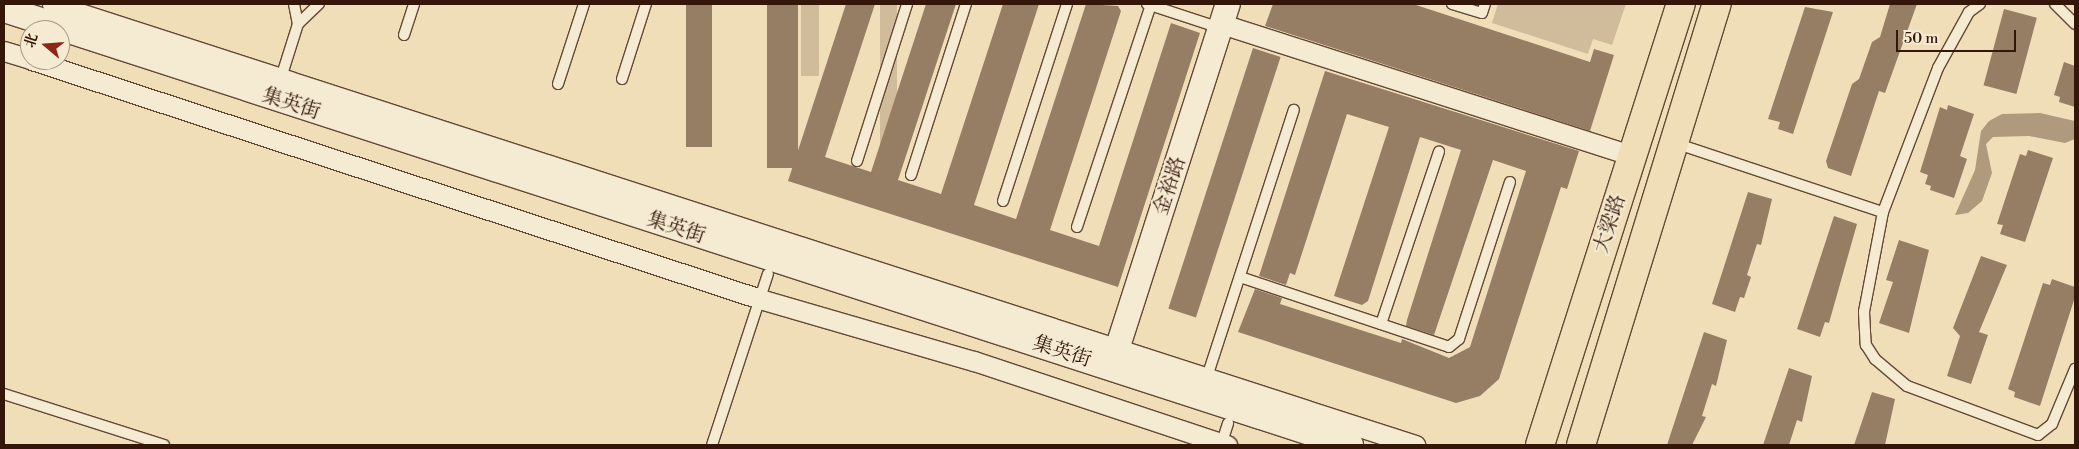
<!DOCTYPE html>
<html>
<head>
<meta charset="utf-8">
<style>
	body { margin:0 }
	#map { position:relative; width:2079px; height:449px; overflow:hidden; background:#f0deb9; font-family:"Libre Bodoni","Noto Serif SC",serif }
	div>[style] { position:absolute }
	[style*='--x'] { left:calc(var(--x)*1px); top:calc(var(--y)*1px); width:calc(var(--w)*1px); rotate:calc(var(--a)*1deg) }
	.green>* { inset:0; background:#d0bc9b; transform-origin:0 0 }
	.water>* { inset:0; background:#b09a7d }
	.building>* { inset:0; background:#967e64; transform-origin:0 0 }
	.roads { filter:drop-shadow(1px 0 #634934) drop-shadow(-1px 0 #634934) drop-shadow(0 1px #634934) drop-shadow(0 -1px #634934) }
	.service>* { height:10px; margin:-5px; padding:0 5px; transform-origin:5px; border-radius:5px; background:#f5ead2 }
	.minor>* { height:19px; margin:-9.5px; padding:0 9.5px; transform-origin:9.5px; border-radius:9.5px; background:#f5ead2 }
	.tertiary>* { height:24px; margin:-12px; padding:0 12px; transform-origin:12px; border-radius:12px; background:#f5ead2 }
	.secondary>* { height:26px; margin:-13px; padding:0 13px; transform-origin:13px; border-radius:13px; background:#f5ead2 }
	.primary>* { height:28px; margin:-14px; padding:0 14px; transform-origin:14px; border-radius:14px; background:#f0deb9 }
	span { translate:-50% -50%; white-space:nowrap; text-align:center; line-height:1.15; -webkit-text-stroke:4px #f5ead2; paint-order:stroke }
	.street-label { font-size:20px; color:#341708 }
	.frame { position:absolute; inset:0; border:5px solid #341708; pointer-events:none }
	.north { position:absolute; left:20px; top:20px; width:50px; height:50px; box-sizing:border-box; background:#f5ead2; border:1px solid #a89681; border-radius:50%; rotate:288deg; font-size:14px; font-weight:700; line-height:20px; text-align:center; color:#341708 }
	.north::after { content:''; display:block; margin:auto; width:18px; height:22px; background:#8f2418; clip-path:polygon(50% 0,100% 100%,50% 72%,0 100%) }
	.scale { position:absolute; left:1896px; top:30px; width:120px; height:22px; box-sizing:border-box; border:2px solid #341708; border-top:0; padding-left:6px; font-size:15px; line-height:18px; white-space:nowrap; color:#341708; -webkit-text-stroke:4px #f5ead2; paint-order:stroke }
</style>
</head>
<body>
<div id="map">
	<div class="green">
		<i style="left:801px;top:4px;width:18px;height:72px"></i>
		<i style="left:880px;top:4px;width:17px;height:159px"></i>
		<i style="clip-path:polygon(1498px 4px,1626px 4px,1612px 45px,1593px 39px,1588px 54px,1492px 23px)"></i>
	</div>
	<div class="water">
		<i style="clip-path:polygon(2040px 113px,2075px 121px,2075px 139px,2065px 143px,2029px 136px,1993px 137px,1986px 144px,1992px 173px,1982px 201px,1968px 213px,1955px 215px,1975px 170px,1981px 131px,1989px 121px,2002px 114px)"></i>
	</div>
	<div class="building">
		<i style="left:686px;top:4px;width:26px;height:143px"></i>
		<i style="left:767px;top:4px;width:31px;height:164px"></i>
		<i style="clip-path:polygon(846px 4px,875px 4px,825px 157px,871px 172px,926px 4px,956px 4px,898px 180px,941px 194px,1003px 4px,1039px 4px,974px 205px,1016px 219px,1086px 4px,1118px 6px,1121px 11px,1050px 230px,1099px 246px,1171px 23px,1200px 33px,1118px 287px,788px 181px)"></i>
		<i style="clip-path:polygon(1273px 4px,1413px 4px,1590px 62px,1594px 49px,1614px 55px,1590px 131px,1265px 26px)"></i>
		<i style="clip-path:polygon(1890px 4px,1917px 4px,1885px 93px,1879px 91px,1851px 176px,1828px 168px,1826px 161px,1852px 84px,1859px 79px,1872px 42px,1880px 37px)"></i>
		<i style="clip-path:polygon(1805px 7px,1833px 12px,1793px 134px,1778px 129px,1780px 122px,1768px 119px)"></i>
		<i style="left:2004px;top:9px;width:34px;height:79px;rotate:15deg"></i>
		<i style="left:1253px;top:48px;width:29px;height:274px;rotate:18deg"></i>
		<i style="clip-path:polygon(2064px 62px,2075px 66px,2075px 107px,2059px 102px,2060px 97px,2054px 95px)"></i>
		<i style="clip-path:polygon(1325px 71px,1579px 151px,1567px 189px,1561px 187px,1499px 379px,1480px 396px,1456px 403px,1238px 332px,1255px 289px,1282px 298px,1280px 304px,1401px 343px,1402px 339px,1449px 358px,1470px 347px,1526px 171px,1493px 160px,1434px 335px,1406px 326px,1407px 320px,1461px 150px,1420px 137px,1368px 301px,1362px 305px,1334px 296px,1389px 127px,1347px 114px,1295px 275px,1290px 273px,1286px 285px,1259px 276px)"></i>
		<i style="clip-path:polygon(1948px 105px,1974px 114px,1960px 156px,1967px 159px,1954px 198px,1930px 190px,1931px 186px,1925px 184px,1928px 175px,1920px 172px,1940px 107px,1947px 110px)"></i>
		<i style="clip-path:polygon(2028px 150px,2053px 158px,2025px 242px,2000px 234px,2003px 225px,1997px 224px,2020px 154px,2026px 156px)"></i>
		<i style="clip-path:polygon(1748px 192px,1772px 199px,1761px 245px,1757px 244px,1747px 275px,1751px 277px,1744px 298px,1740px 297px,1735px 312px,1712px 304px)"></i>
		<i style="clip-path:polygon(1834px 216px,1857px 224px,1829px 323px,1825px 322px,1820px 337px,1797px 329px)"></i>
		<i style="clip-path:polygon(1899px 240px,1929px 250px,1909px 333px,1879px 323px,1893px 282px,1886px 280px)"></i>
		<i style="clip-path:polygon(1981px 256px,2007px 265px,1979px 332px,1988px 335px,1971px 384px,1947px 376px,1960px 336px,1953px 328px)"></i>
		<i style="clip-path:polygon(2052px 279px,2075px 287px,2075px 297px,2040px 406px,2014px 397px,2015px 392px,2008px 389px,2043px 283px,2050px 285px)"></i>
		<i style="clip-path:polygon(1704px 332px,1727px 340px,1716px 386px,1712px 384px,1702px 416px,1706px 417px,1692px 445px,1667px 445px)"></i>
		<i style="clip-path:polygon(1789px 368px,1812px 376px,1802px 422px,1797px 420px,1789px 445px,1763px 445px)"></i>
		<i style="clip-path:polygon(1872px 392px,1895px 399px,1885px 445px,1854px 445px)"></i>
	</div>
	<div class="roads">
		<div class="service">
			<i style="--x:294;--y:4;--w:20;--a:79"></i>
			<i style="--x:1147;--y:4;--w:77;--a:18.2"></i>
			<i style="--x:1452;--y:4;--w:31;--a:17"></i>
			<i style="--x:1482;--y:13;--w:9;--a:-72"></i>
			<i style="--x:1980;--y:4;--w:14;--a:144"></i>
			<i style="--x:1969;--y:12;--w:64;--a:119"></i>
			<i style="--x:1938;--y:68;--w:154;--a:110.9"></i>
			<i style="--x:1883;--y:212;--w:102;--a:100.8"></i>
			<i style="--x:1864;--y:312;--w:33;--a:87"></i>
			<i style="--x:1866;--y:345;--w:17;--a:57"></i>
			<i style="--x:1875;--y:359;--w:42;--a:40.2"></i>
			<i style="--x:1907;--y:386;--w:140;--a:20.5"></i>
			<i style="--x:2038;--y:435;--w:18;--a:-38"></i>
			<i style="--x:2052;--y:424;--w:60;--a:-67.3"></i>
			<i style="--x:2055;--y:4;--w:28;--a:45"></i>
			<i style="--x:404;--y:35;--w:33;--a:-72"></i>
			<i style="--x:622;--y:79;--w:79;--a:-72.3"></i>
			<i style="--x:280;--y:81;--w:60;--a:-72.5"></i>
			<i style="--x:298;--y:24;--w:29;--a:-44"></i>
			<i style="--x:558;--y:84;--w:84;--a:-72"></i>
			<i style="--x:1675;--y:143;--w:219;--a:18.4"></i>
			<i style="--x:857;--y:161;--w:165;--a:-72.3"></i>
			<i style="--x:911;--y:175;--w:180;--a:-72.2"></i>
			<i style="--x:1003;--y:201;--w:207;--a:-72"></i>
			<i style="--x:1077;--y:227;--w:234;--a:-71.6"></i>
			<i style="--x:1240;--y:277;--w:220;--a:18.5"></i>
			<i style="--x:1449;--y:347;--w:13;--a:-39"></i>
			<i style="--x:1459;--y:339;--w:165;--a:-72"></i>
			<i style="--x:1381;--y:324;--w:182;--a:-71.4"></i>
			<i style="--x:1207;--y:377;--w:281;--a:-72"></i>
			<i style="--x:4;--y:394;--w:168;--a:17.7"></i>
			<i style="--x:712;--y:445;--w:180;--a:-71.9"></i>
			<i style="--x:1221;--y:445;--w:23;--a:-72"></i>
		</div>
		<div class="minor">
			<i style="--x:52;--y:4;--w:1433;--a:17.93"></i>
			<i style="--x:1222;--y:24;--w:431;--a:17.8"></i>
			<i style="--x:4;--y:51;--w:27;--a:17"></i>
			<i style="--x:32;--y:60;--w:766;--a:18.17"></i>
			<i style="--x:760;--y:299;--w:223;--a:16.2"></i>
			<i style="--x:974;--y:361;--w:267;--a:18.4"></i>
		</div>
		<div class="tertiary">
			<i style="--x:1111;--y:368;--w:382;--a:-72.2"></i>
		</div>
		<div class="secondary">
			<i style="--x:4;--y:9;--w:1415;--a:17.95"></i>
		</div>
		<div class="primary">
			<i style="--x:1540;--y:445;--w:463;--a:-72.3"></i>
			<i style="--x:1581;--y:445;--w:461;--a:-72.9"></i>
		</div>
	</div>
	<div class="street-label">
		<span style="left:291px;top:104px;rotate:18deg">集英街</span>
		<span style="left:1170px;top:186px;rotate:-72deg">金裕路</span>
		<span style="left:1610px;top:224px;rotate:-72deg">大梁路</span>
		<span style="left:676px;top:228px;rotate:18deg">集英街</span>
		<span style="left:1062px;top:352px;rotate:18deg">集英街</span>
	</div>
	<div class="frame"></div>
	<div class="north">北</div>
	<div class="scale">50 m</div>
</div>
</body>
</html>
